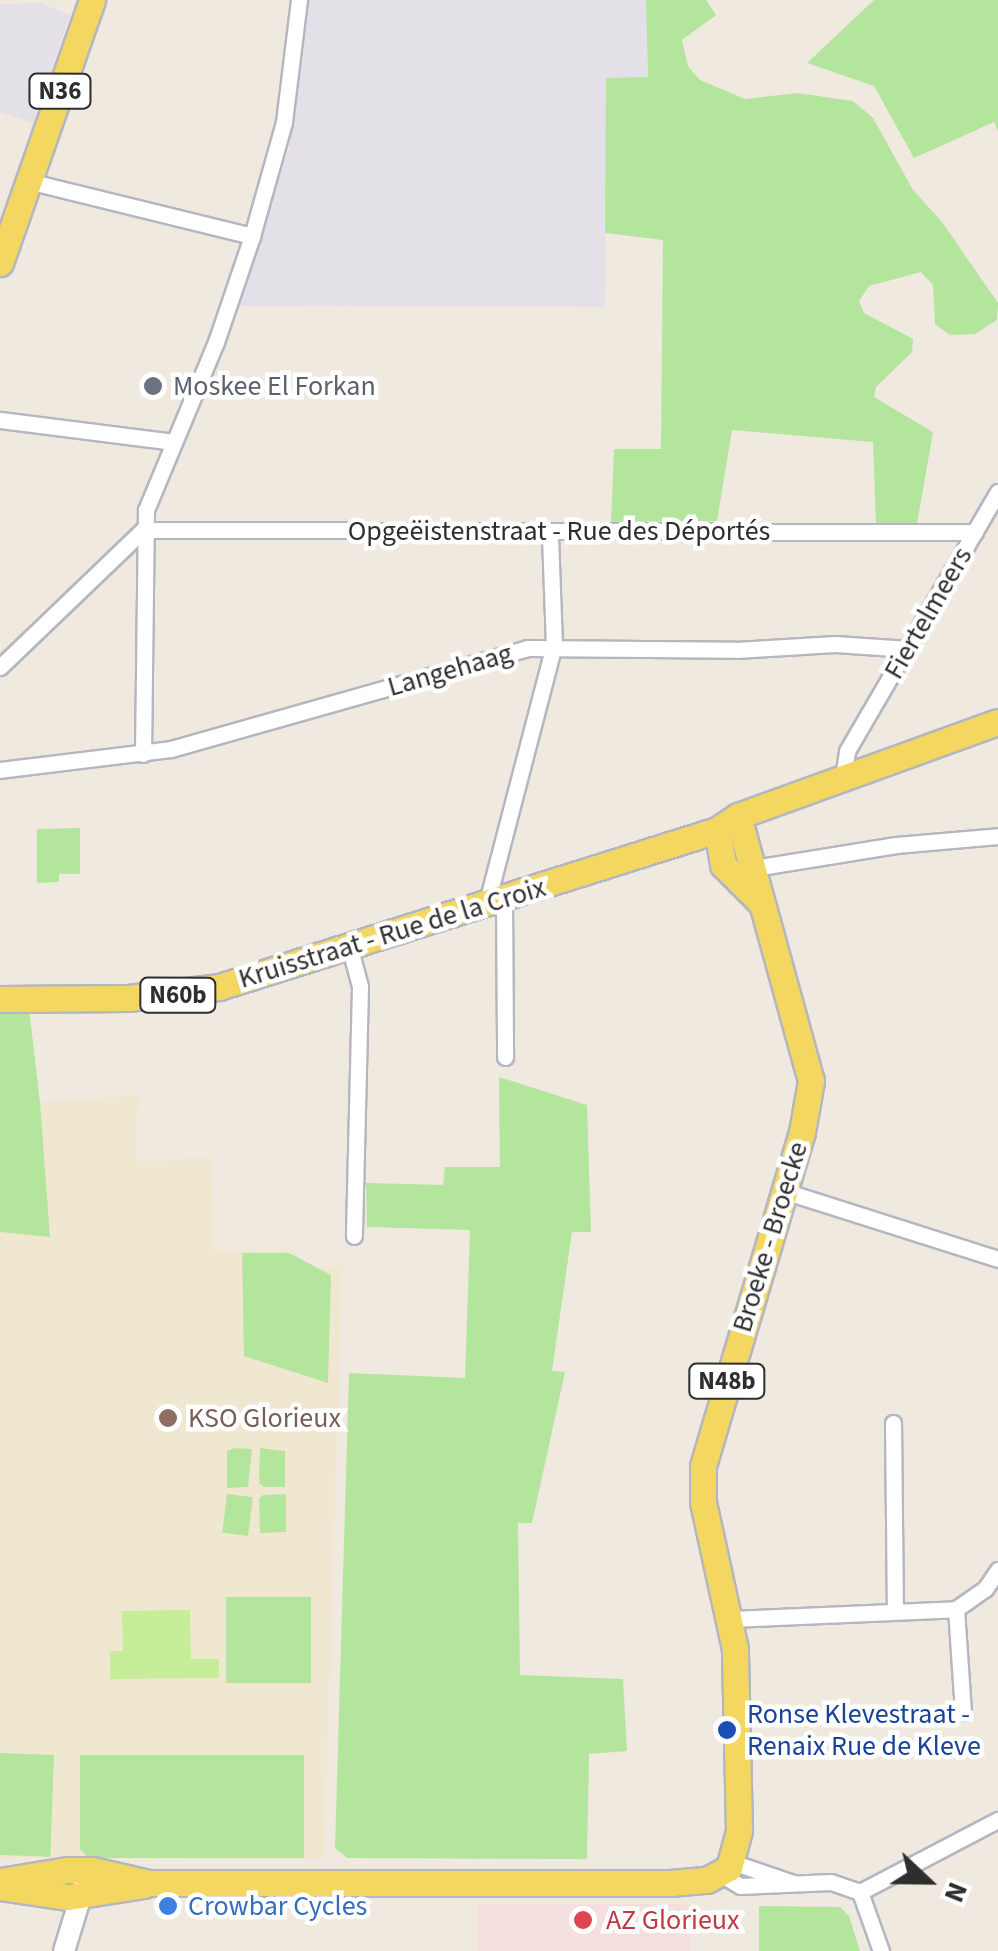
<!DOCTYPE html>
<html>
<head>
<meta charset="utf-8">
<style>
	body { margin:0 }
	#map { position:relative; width:998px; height:1951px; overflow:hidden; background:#efe9e0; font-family:"Source Sans 3",sans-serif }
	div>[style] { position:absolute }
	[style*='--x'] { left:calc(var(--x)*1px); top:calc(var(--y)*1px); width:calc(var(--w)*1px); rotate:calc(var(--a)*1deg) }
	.industrial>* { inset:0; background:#e3e0e8 }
	.education>* { inset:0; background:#f0e7d0 }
	.medical>* { inset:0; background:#f5dede; transform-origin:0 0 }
	.green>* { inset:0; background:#b3e69c; transform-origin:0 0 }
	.pitch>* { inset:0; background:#c6ed98 }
	.roads { filter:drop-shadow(2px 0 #b4b6c1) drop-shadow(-2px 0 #b4b6c1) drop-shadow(0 2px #b4b6c1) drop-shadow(0 -2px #b4b6c1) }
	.minor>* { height:15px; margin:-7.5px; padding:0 7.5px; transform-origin:7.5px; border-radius:7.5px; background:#fff }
	.tertiary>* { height:20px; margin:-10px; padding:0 10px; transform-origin:10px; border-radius:10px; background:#fff }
	.primary>* { height:25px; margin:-12.5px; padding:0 12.5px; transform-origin:12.5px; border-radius:12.5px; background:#f4d760 }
	.dots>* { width:28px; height:28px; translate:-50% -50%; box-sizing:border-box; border:5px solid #fff; border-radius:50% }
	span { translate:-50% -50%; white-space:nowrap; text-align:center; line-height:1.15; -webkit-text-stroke:9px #fff; paint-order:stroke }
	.shield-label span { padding:2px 8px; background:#fff; border:2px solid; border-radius:8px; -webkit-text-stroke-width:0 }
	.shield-label { font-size:25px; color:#2e2e2e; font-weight:700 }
	.worship-label { font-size:28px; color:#5b616d }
	.left { translate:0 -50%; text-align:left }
	.street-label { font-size:28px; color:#2e2e2e }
	.education-label { font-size:28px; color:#785e54 }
	.transit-label { font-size:28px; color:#164399 }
	.shop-label { font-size:28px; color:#366cbe }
	.health-label { font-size:28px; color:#be3a42 }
	.north { position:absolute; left:878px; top:1831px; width:100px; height:100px; -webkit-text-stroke:8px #fff; paint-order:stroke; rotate:112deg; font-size:28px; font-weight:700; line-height:40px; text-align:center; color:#2e2e2e }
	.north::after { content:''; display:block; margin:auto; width:35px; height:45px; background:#2e2e2e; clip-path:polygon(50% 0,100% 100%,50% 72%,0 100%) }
</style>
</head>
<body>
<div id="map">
	<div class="industrial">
		<i style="clip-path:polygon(307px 0,646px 0,648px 77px,607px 78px,605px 307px,238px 306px,289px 148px)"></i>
		<i style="clip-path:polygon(41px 3px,70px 15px,33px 123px,0 112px,0 4px)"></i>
	</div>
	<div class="education">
		<i style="clip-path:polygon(138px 1095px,136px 1162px,211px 1158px,214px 1250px,296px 1251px,297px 1266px,342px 1266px,324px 1859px,0 1858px,0 1232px,50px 1236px,40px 1103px)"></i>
	</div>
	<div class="medical">
		<i style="left:690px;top:1904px;width:47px;height:213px;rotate:90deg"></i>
	</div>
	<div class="green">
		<i style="clip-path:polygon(646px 0,706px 0,716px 15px,682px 40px,688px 66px,700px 80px,745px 99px,797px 93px,853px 101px,873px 118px,913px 190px,942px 222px,998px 303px,997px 320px,975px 334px,950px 335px,935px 324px,933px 285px,921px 272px,869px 286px,859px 301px,864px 313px,913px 339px,912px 352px,876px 387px,874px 397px,933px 432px,917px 524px,876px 524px,873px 442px,732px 430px,717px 521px,611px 522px,614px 449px,661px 449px,663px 240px,605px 233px,606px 78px,648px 77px)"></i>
		<i style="clip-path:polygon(874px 0,998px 0,998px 132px,994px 122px,914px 158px,874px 86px,807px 63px)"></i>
		<i style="clip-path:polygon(80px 828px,80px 874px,59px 874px,59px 882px,37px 883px,37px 829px)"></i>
		<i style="clip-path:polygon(29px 1008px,40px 1103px,50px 1237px,0 1232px,0 1009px)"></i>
		<i style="clip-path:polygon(499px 1077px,587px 1105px,591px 1232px,572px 1232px,552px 1371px,565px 1372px,532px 1523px,518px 1523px,520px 1675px,623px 1679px,627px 1751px,589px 1754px,587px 1859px,347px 1858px,335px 1848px,349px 1373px,465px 1378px,470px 1230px,367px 1227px,366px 1183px,443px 1185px,445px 1167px,500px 1167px)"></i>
		<i style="clip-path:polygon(242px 1253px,289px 1253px,331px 1275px,328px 1383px,244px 1356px)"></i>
		<i style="clip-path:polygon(235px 1448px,252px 1449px,248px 1487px,227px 1488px,227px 1451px)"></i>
		<i style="clip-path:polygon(260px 1448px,285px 1451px,285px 1487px,264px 1487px,259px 1483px)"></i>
		<i style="left:227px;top:1494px;width:26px;height:39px;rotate:7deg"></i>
		<i style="clip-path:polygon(286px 1494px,286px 1532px,260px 1533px,259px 1499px,263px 1495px)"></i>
		<i style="left:226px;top:1597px;width:85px;height:86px"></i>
		<i style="left:0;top:1753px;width:54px;height:102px;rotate:2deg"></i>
		<i style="clip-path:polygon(80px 1755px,304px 1755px,304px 1858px,89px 1858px,80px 1849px)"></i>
		<i style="clip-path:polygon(759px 1906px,840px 1907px,849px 1916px,860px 1951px,759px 1951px)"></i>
	</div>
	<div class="pitch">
		<i style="clip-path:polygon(190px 1610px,191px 1659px,219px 1659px,219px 1678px,110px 1679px,110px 1651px,123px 1651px,122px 1611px)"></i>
	</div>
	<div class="roads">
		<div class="minor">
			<i style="--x:28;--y:181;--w:231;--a:13.8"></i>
			<i style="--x:0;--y:420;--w:174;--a:7.2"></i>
			<i style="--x:143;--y:530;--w:832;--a:0.14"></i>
			<i style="--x:0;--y:667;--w:198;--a:-43.8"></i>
			<i style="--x:143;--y:754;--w:244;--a:-89.3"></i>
			<i style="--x:146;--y:510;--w:182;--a:-67.4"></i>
			<i style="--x:216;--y:342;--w:112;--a:-71.2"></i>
			<i style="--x:252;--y:236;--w:118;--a:-74.3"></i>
			<i style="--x:284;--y:122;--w:123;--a:-83"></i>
			<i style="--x:0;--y:770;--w:172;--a:-7"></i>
			<i style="--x:171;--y:749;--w:370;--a:-15.8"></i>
			<i style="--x:527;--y:648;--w:209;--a:0.5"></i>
			<i style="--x:736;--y:650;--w:99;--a:-3.5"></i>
			<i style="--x:835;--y:644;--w:74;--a:3.9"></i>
			<i style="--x:843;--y:777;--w:26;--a:-81"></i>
			<i style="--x:847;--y:751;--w:300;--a:-59.8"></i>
			<i style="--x:754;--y:868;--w:144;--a:-9.2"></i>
			<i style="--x:896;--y:845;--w:102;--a:-5"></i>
			<i style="--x:504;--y:900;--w:157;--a:89.6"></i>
			<i style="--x:486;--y:906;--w:270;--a:-75.4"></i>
			<i style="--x:554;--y:645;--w:111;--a:-92.1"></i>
			<i style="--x:350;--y:949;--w:39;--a:75"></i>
			<i style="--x:360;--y:987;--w:249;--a:91.4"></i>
			<i style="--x:784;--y:1191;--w:225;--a:17.6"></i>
			<i style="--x:893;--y:1423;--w:186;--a:89.4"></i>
			<i style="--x:956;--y:1609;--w:103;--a:86.1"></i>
			<i style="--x:731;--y:1619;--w:225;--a:-2.5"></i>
			<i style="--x:956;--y:1609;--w:35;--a:-35"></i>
			<i style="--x:985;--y:1589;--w:23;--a:-56"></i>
			<i style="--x:732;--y:1862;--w:65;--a:19"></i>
			<i style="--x:722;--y:1875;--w:21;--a:31"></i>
			<i style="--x:740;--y:1886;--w:91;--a:-2.5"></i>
			<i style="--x:831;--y:1882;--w:31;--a:19"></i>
			<i style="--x:860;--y:1892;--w:156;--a:-27.6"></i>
			<i style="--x:860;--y:1892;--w:63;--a:70.4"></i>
		</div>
		<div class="tertiary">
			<i style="--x:64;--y:1951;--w:68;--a:-72.9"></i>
		</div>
		<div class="primary">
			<i style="--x:0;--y:263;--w:279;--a:-70.7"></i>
			<i style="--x:717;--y:830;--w:36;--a:80"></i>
			<i style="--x:723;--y:865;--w:52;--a:45"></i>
			<i style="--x:0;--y:999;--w:128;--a:-0.4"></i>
			<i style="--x:128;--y:998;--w:92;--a:-6.9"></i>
			<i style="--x:219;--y:987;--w:522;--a:-17.5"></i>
			<i style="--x:717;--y:830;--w:25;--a:-34"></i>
			<i style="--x:738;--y:816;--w:276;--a:-19.9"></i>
			<i style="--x:0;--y:1881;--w:68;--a:-9.3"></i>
			<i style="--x:67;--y:1870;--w:25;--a:0"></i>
			<i style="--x:92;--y:1870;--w:58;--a:12.8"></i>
			<i style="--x:149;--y:1883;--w:521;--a:0"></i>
			<i style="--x:670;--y:1883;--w:37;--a:-5"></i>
			<i style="--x:707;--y:1880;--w:25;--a:-29"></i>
			<i style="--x:729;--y:1868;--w:39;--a:-75"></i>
			<i style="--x:739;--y:1830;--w:181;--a:-91.3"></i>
			<i style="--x:735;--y:1649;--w:150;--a:-102.3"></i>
			<i style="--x:703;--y:1502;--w:36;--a:-90"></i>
			<i style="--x:703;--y:1466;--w:348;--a:-73.5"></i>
			<i style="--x:802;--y:1132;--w:52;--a:-80"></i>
			<i style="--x:811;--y:1081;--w:275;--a:-105.4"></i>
			<i style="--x:0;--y:1887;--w:69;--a:8.4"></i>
			<i style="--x:68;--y:1897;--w:77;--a:-9"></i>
		</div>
	</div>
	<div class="dots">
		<i style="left:153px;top:386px;background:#6b7280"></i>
		<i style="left:168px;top:1418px;background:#8d6e63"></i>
		<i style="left:727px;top:1730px;background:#1a4fb4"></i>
		<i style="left:168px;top:1906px;background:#3f7fe0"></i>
		<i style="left:583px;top:1920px;background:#e0444e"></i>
	</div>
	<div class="shield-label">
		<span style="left:60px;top:91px">N36</span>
		<span style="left:178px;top:995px">N60b</span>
		<span style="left:727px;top:1381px">N48b</span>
	</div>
	<div class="worship-label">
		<span class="left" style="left:173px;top:386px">Moskee El Forkan</span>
	</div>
	<div class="street-label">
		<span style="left:559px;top:531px">Opgeëistenstraat - Rue des Déportés</span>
		<span style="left:928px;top:613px;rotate:-60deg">Fiertelmeers</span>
		<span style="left:450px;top:670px;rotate:-16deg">Langehaag</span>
		<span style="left:392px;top:933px;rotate:-17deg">Kruisstraat - Rue de la Croix</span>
		<span style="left:770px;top:1237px;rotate:-73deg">Broeke - Broecke</span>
	</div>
	<div class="education-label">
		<span class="left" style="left:188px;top:1418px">KSO Glorieux</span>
	</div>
	<div class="transit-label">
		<span class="left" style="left:747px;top:1730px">Ronse Klevestraat -<br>Renaix Rue de Kleve</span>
	</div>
	<div class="shop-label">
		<span class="left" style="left:188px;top:1906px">Crowbar Cycles</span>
	</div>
	<div class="health-label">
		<span class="left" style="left:606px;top:1920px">AZ Glorieux</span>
	</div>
	<div class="north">N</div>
</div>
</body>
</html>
